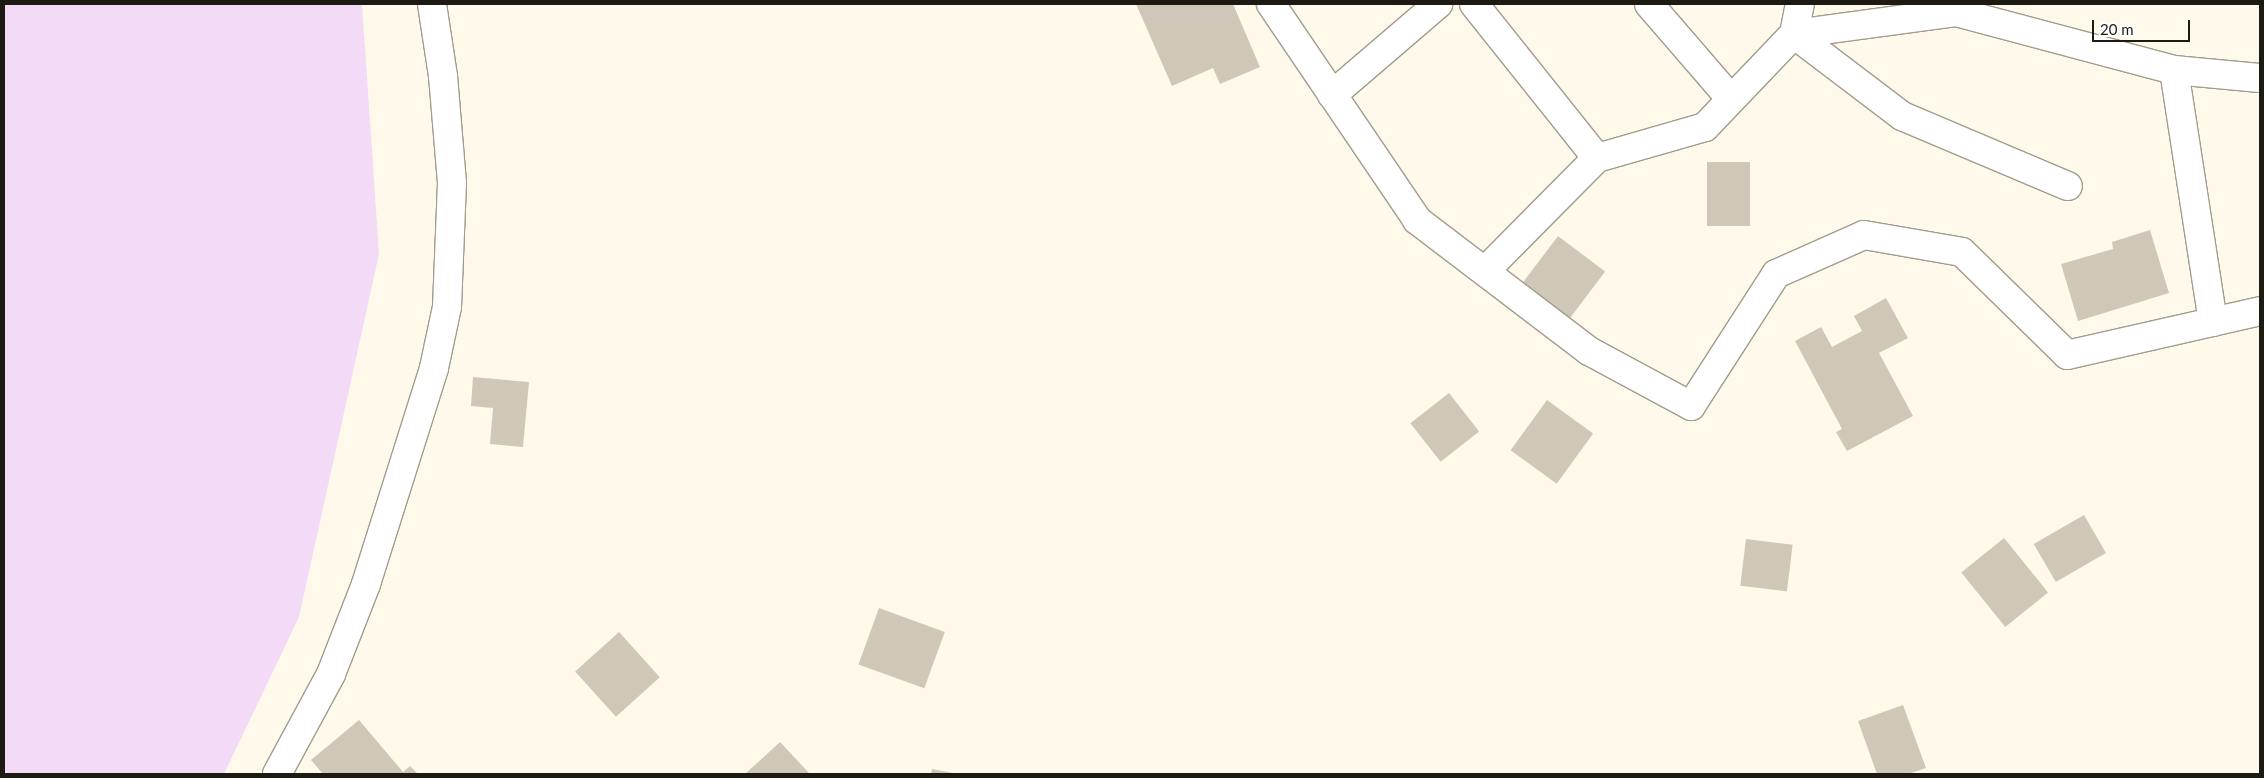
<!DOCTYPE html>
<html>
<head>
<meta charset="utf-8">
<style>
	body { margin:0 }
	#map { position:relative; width:2264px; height:778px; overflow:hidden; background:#fef9eb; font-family:Lato,sans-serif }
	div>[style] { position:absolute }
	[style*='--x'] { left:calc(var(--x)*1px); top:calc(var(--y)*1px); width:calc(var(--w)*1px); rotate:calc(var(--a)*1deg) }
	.green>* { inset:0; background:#f3dbf8 }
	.building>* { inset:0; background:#cfc8b8; transform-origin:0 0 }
	.roads { filter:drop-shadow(1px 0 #a39c8c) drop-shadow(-1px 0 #a39c8c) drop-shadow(0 1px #a39c8c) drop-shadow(0 -1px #a39c8c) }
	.street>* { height:28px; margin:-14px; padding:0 14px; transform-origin:14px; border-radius:14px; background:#fff }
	span { translate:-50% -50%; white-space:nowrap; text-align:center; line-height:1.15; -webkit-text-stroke:4px #fff; paint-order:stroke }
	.frame { position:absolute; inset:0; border:5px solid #1d1a14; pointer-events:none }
	.scale { position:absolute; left:2092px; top:20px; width:98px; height:22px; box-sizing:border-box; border:2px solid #1d1a14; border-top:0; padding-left:6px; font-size:15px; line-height:18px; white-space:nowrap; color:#1d1a14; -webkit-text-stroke:4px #fff; paint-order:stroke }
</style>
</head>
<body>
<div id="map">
	<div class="green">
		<i style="clip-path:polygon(4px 4px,362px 4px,379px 254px,299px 617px,224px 774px,4px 774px)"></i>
	</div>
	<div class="building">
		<i style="clip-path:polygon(1136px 4px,1233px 4px,1260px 67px,1220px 84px,1213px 68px,1172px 86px)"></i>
		<i style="left:1707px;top:162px;width:43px;height:64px"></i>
		<i style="clip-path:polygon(2150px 230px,2169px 293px,2078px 321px,2061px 264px,2113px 249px,2112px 242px)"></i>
		<i style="left:1558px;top:236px;width:59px;height:59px;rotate:37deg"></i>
		<i style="clip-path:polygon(1886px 298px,1908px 338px,1879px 353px,1913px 416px,1847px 451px,1836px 432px,1842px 429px,1795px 341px,1821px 327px,1832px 347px,1862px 331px,1854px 316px)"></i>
		<i style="clip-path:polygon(473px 377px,529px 382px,523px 447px,490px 444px,493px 408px,471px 406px)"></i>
		<i style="left:1449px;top:393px;width:49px;height:49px;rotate:52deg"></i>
		<i style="left:1547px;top:400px;width:57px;height:62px;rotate:36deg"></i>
		<i style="left:2084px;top:515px;width:44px;height:58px;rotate:60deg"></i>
		<i style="left:2004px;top:538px;width:70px;height:55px;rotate:51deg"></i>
		<i style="left:1746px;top:539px;width:47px;height:47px;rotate:7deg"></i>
		<i style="left:879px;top:608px;width:70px;height:60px;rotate:20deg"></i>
		<i style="left:619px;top:632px;width:61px;height:59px;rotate:48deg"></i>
		<i style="clip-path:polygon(1903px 705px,1926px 768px,1908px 774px,1877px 774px,1858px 721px)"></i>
		<i style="clip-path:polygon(359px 720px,403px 772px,410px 766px,418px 774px,323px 774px,311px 760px)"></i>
		<i style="clip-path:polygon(780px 742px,810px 774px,745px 774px)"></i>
		<i style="clip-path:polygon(932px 769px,953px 773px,953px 774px,931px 774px)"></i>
	</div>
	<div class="roads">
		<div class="street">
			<i style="--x:1271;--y:4;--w:261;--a:55.9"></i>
			<i style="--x:1417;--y:220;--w:216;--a:37.3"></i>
			<i style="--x:1589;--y:351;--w:116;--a:28.3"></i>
			<i style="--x:1691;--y:406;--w:157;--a:-57.2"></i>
			<i style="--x:1776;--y:274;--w:96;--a:-23.9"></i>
			<i style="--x:1864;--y:235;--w:99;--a:9.8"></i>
			<i style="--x:1962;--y:252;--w:147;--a:44.4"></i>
			<i style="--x:2067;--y:355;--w:198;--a:-12.8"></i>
			<i style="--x:1474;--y:4;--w:197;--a:51.4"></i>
			<i style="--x:1649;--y:4;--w:125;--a:49.2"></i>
			<i style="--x:1794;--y:34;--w:163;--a:-7.7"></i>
			<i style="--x:1956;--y:12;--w:226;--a:14.9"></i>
			<i style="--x:1794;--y:34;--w:136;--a:37.2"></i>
			<i style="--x:1902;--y:116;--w:180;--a:22.9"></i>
			<i style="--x:1332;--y:95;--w:140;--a:-40.6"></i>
			<i style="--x:1485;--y:271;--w:159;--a:-45.3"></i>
			<i style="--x:1597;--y:158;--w:112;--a:-16"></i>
			<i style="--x:1705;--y:127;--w:129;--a:-46.3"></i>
			<i style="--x:1794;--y:34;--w:31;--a:-79"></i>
			<i style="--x:2213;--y:322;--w:255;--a:-98.8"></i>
			<i style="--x:2174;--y:70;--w:86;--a:5.3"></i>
			<i style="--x:277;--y:774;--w:114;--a:-61.6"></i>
			<i style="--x:331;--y:674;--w:97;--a:-68.7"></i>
			<i style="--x:366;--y:584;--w:226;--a:-72.5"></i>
			<i style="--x:434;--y:368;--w:62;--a:-78"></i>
			<i style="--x:447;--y:307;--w:124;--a:-87.7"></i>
			<i style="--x:452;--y:183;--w:107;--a:-94.8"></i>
			<i style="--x:443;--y:76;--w:73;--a:-98.7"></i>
		</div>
	</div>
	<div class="frame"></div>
	<div class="scale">20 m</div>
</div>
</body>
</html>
